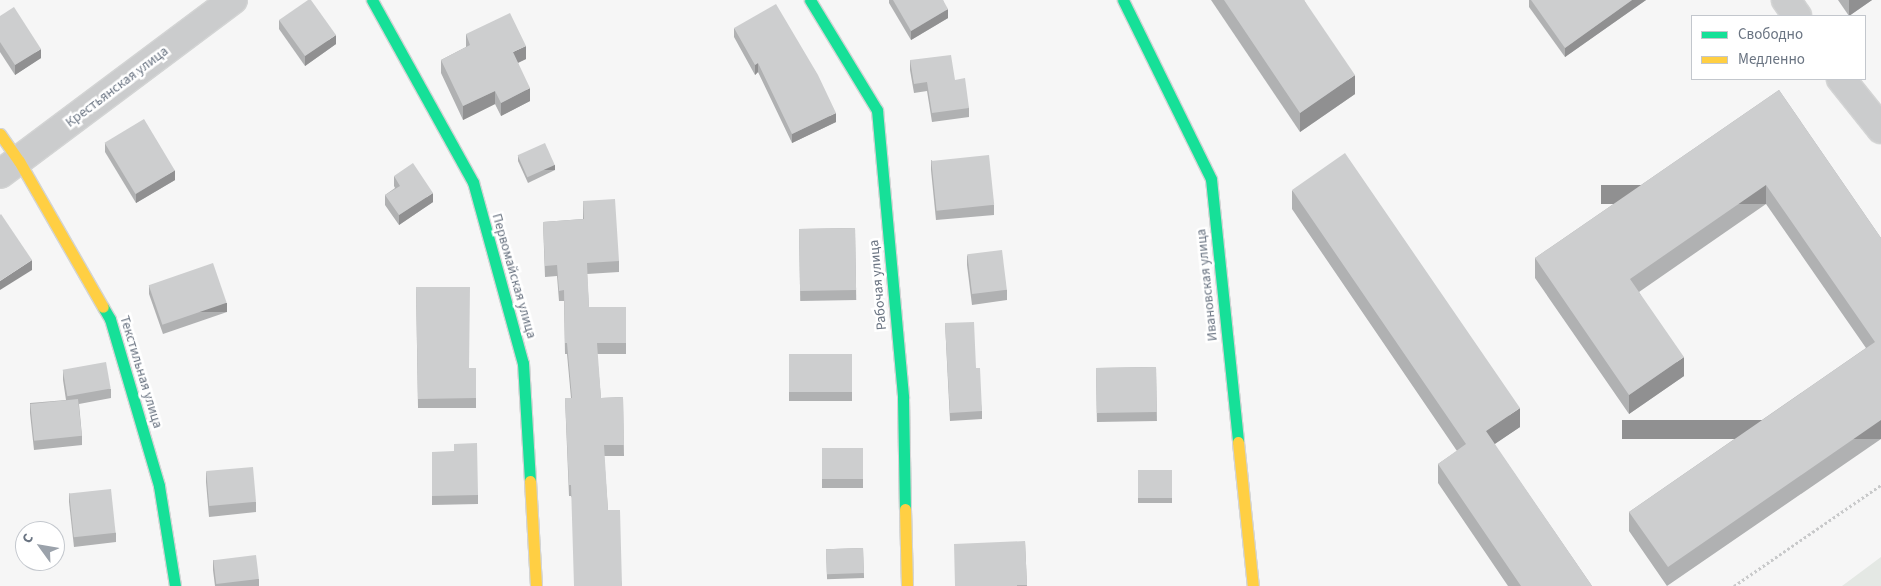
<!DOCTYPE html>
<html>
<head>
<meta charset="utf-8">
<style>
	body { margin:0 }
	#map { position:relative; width:1881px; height:586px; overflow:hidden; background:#f6f6f6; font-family:"Source Sans 3",sans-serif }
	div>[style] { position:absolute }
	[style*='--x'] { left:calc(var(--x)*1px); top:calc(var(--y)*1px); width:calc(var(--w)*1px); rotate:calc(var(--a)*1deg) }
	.green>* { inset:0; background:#e4e8e4 }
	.path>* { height:3px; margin-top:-1.5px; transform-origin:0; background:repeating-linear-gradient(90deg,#c8c9ca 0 2.5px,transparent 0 5px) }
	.roads { filter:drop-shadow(1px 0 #d3d4d4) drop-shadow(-1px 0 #d3d4d4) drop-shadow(0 1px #d3d4d4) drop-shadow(0 -1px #d3d4d4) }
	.street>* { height:28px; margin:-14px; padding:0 14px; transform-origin:14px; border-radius:14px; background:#cbcccd }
	.fast>* { height:11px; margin:-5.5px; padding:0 5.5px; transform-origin:5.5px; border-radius:5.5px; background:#16e098 }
	.slow>* { height:11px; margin:-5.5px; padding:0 5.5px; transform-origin:5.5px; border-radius:5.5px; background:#ffcf43 }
	.wall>* { inset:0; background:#b0b1b2; transform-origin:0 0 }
	.shaded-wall>* { inset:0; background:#909091; transform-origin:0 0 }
	.building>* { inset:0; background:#cdcecf; transform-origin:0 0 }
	span { translate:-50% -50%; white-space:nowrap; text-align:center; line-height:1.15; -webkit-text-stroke:5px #fff; paint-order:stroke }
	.street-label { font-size:14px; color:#6a7482 }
	.legend { position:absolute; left:1691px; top:15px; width:175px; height:65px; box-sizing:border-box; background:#fff; border:1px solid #c3c7cd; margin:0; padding:6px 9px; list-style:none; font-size:15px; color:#6a7482 }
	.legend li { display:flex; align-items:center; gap:10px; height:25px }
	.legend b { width:25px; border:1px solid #c3c7cd }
	.north { position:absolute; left:15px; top:521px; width:50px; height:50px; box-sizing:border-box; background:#fff; border:1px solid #c3c7cd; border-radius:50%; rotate:302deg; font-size:14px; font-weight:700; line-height:20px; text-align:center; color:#6a7482 }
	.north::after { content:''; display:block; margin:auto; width:18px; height:22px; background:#9ba2ab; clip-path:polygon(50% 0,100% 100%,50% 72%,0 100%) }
</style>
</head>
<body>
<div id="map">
	<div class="green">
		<i style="clip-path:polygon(1881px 557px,1881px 586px,1842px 586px)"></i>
	</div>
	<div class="path">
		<i style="--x:1734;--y:586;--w:178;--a:-34.5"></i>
	</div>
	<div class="roads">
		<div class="street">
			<i style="--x:1786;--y:0;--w:19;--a:55"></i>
			<i style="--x:1841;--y:79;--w:64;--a:51.3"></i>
			<i style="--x:0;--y:174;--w:291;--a:-36.8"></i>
		</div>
		<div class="fast">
			<i style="--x:372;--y:0;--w:208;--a:61"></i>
			<i style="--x:473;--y:182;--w:188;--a:74.6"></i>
			<i style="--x:523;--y:363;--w:118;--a:86.6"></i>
			<i style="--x:810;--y:0;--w:129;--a:58.7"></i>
			<i style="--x:877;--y:110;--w:289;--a:84.8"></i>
			<i style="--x:903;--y:398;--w:111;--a:89"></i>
			<i style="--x:1123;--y:0;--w:199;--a:63.8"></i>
			<i style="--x:1211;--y:179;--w:264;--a:84.1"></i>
			<i style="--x:103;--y:307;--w:14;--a:60"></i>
			<i style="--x:110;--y:319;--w:174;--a:73.6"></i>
			<i style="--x:159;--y:486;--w:101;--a:80.9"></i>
		</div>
		<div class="slow">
			<i style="--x:0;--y:134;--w:33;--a:55"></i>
			<i style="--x:19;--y:161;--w:168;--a:60.1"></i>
			<i style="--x:1238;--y:442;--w:145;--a:84.1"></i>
			<i style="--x:530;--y:481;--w:105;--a:86.7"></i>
			<i style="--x:905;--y:509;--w:77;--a:88.5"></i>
		</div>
	</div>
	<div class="wall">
		<i style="clip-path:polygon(889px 0,943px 0,948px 18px,911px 40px,889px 3px)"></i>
		<i style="clip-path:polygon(1211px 0,1304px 0,1355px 94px,1300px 132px)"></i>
		<i style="clip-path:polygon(1529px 0,1646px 0,1565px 57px,1529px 7px)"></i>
		<i style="clip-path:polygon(1838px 0,1872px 0,1849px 16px)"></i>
		<i style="clip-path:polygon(0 16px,41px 58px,15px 75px,0 52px)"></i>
		<i style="clip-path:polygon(279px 20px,336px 44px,305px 66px,279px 29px)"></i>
		<i style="clip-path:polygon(734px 28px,836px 122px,792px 143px,758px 72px,755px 75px,734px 37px)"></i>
		<i style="clip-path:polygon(466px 34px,526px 59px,518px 63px,530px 101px,501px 116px,495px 104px,463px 120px,441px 73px,441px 60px,466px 47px)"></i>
		<i style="clip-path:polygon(910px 60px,955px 80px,969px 108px,969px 117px,932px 122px,927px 91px,914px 93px,910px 70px)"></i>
		<i style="clip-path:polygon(1779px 90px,1881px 238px,1881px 439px,1667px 586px,1629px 531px,1629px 512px,1866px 348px,1766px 204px,1639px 292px,1684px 376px,1629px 414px,1535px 278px,1535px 258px)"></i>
		<i style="clip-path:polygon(105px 143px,175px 180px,136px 203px,105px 152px)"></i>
		<i style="clip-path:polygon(518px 156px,555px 170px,528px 183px,518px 161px)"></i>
		<i style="clip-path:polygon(931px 160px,994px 205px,994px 215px,936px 220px,931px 170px)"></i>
		<i style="clip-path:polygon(394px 176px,433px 202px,399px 225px,385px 205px,385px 195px,395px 188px,394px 186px)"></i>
		<i style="clip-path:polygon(1292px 190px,1520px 427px,1494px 444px,1592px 586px,1508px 586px,1438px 483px,1438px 464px,1457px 451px,1292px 209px)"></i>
		<i style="clip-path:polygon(583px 201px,619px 261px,619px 272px,587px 274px,589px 307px,626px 307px,626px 354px,597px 354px,601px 398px,623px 397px,624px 456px,604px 456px,608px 510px,622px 586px,571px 496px,569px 496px,565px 398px,571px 398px,567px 354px,565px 354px,564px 301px,559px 301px,557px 276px,545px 277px,543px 222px,583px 219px)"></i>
		<i style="left:855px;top:228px;width:72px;height:56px;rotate:89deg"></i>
		<i style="clip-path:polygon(967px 255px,1007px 290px,1007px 300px,972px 305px,967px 265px)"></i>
		<i style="clip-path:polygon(149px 285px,227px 312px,163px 334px,149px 294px)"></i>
		<i style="clip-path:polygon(416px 287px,469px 368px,476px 368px,476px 408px,418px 408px)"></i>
		<i style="clip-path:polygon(945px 323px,976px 368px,982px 411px,982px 419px,950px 421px)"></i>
		<i style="left:852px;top:354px;width:47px;height:63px;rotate:90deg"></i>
		<i style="left:1156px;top:367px;width:54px;height:60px;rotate:89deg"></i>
		<i style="clip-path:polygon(63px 370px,111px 389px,111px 398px,79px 404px,82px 436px,82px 445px,34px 450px,30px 413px,30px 403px,66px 400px,63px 380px)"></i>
		<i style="left:863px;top:448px;width:40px;height:41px;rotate:90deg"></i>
		<i style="clip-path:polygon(432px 452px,478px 495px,478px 504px,432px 505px)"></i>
		<i style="left:1138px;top:470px;width:34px;height:33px"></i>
		<i style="clip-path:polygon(206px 472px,256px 502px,256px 512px,209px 517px,206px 482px)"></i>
		<i style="clip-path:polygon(69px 493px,116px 533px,116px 542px,74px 547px,69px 502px)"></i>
		<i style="clip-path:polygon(1025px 541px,1027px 586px,955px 586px)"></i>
		<i style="left:863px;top:548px;width:30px;height:37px;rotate:88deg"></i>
		<i style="clip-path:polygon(213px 560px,259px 579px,259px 586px,215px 586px,213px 570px)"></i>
	</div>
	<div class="shaded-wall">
		<i style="clip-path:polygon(1632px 0,1646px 0,1565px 57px,1565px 48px)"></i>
		<i style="clip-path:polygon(1849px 0,1872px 0,1849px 16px)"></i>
		<i style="clip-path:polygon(948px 9px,948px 18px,911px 40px,911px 31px)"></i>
		<i style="clip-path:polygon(336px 35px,336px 44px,305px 66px,305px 56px)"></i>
		<i style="clip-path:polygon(526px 46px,526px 59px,513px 65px,513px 52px)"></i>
		<i style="clip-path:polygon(41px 49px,41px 58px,15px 75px,15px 65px)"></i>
		<i style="clip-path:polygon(758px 63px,758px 72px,755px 75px,755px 65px)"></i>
		<i style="clip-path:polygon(1355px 75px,1355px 94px,1300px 132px,1300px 113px)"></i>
		<i style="clip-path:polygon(530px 88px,530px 101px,501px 116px,501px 103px)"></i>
		<i style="clip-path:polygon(495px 91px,495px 104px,463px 120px,463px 106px)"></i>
		<i style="clip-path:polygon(836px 113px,836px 122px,792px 143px,792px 134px)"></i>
		<i style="left:555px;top:165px;width:5px;height:30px;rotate:90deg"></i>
		<i style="clip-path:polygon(175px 170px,175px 180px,136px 203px,136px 194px)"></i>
		<i style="left:1766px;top:185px;width:19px;height:165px;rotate:90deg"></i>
		<i style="clip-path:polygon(433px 193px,433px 202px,399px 225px,399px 215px)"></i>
		<i style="clip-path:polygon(32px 260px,32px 270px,0 290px,0 281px)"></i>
		<i style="left:227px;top:303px;width:9px;height:68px;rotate:90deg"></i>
		<i style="clip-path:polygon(1684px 357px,1684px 376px,1629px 414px,1629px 395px)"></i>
		<i style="clip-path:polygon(1520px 408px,1520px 427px,1486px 450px,1486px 431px)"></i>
		<i style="left:1881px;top:420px;width:19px;height:259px;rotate:90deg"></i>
	</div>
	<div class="building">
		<i style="clip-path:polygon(308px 0,311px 0,336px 35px,305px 56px,279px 20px)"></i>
		<i style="clip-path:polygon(893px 0,943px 0,948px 9px,911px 31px)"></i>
		<i style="clip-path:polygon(1224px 0,1304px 0,1355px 75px,1300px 113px)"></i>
		<i style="clip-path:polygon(1531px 0,1632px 0,1565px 48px)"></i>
		<i style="clip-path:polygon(776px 4px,818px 75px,836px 113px,792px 134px,758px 63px,755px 65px,734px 28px)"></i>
		<i style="clip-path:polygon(14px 7px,41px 49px,15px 65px,0 42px,0 16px)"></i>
		<i style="clip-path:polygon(510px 13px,526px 46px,513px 52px,530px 88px,501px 103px,495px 91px,463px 106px,441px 60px,470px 45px,466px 34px)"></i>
		<i style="clip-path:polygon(951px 55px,955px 80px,965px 78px,969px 108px,932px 113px,927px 82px,914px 84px,910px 60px)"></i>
		<i style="clip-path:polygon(1779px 90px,1881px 238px,1881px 420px,1668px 567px,1629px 512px,1875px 342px,1766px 185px,1630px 279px,1684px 357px,1629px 395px,1535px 258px)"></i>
		<i style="left:144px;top:119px;width:60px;height:46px;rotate:59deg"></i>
		<i style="left:545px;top:143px;width:24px;height:30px;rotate:66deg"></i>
		<i style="clip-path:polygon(1345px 153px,1520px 408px,1486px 431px,1592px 586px,1521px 586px,1438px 464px,1466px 444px,1292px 190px)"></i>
		<i style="left:989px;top:155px;width:50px;height:58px;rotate:84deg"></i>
		<i style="clip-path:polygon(413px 163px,433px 193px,399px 215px,385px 195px,400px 186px,394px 176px)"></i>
		<i style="clip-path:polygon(615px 199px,619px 261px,587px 263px,589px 307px,626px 307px,626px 343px,597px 343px,601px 398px,623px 397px,624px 445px,604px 445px,608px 510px,620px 510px,622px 586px,574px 586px,571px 485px,569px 485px,565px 398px,572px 398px,567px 343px,565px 343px,564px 290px,559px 291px,557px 265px,545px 266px,543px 222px,584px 219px,583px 201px)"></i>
		<i style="clip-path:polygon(1px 214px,32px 260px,0 281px,0 215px)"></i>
		<i style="left:855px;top:228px;width:62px;height:56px;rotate:89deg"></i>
		<i style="left:1002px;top:250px;width:40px;height:35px;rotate:83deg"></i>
		<i style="left:213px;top:263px;width:42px;height:68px;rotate:71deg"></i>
		<i style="clip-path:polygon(416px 287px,470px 287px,469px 368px,476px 368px,476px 398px,418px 399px)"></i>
		<i style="clip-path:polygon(974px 322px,976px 368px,980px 368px,982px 411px,950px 413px,945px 323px)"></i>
		<i style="left:852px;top:354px;width:38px;height:63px;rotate:90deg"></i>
		<i style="left:106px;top:362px;width:27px;height:44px;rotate:80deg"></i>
		<i style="left:1156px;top:367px;width:45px;height:60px;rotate:89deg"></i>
		<i style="left:78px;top:399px;width:37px;height:48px;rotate:84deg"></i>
		<i style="clip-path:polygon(477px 443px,478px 495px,432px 496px,432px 452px,454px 451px,454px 444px)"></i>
		<i style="left:863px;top:448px;width:31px;height:41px;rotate:90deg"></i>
		<i style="left:253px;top:467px;width:35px;height:47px;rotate:85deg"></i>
		<i style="left:1138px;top:470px;width:34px;height:28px"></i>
		<i style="left:111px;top:489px;width:44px;height:42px;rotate:84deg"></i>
		<i style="clip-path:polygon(1025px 541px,1027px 585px,1017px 585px,1017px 586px,955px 586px,954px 544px)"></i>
		<i style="left:863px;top:548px;width:25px;height:37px;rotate:88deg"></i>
		<i style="left:256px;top:555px;width:24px;height:43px;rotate:83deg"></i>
	</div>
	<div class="street-label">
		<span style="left:117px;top:87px;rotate:-37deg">Крестьянская улица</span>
		<span style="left:514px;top:276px;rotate:74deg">Первомайская улица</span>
		<span style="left:878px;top:285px;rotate:-95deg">Рабочая улица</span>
		<span style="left:1207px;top:285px;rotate:-96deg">Ивановская улица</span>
		<span style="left:141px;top:372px;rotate:73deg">Текстильная улица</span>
	</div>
	<ul class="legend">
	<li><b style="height:6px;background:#16e098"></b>Свободно</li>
	<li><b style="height:6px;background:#ffcf43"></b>Медленно</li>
	</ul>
	<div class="north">С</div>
</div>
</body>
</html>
